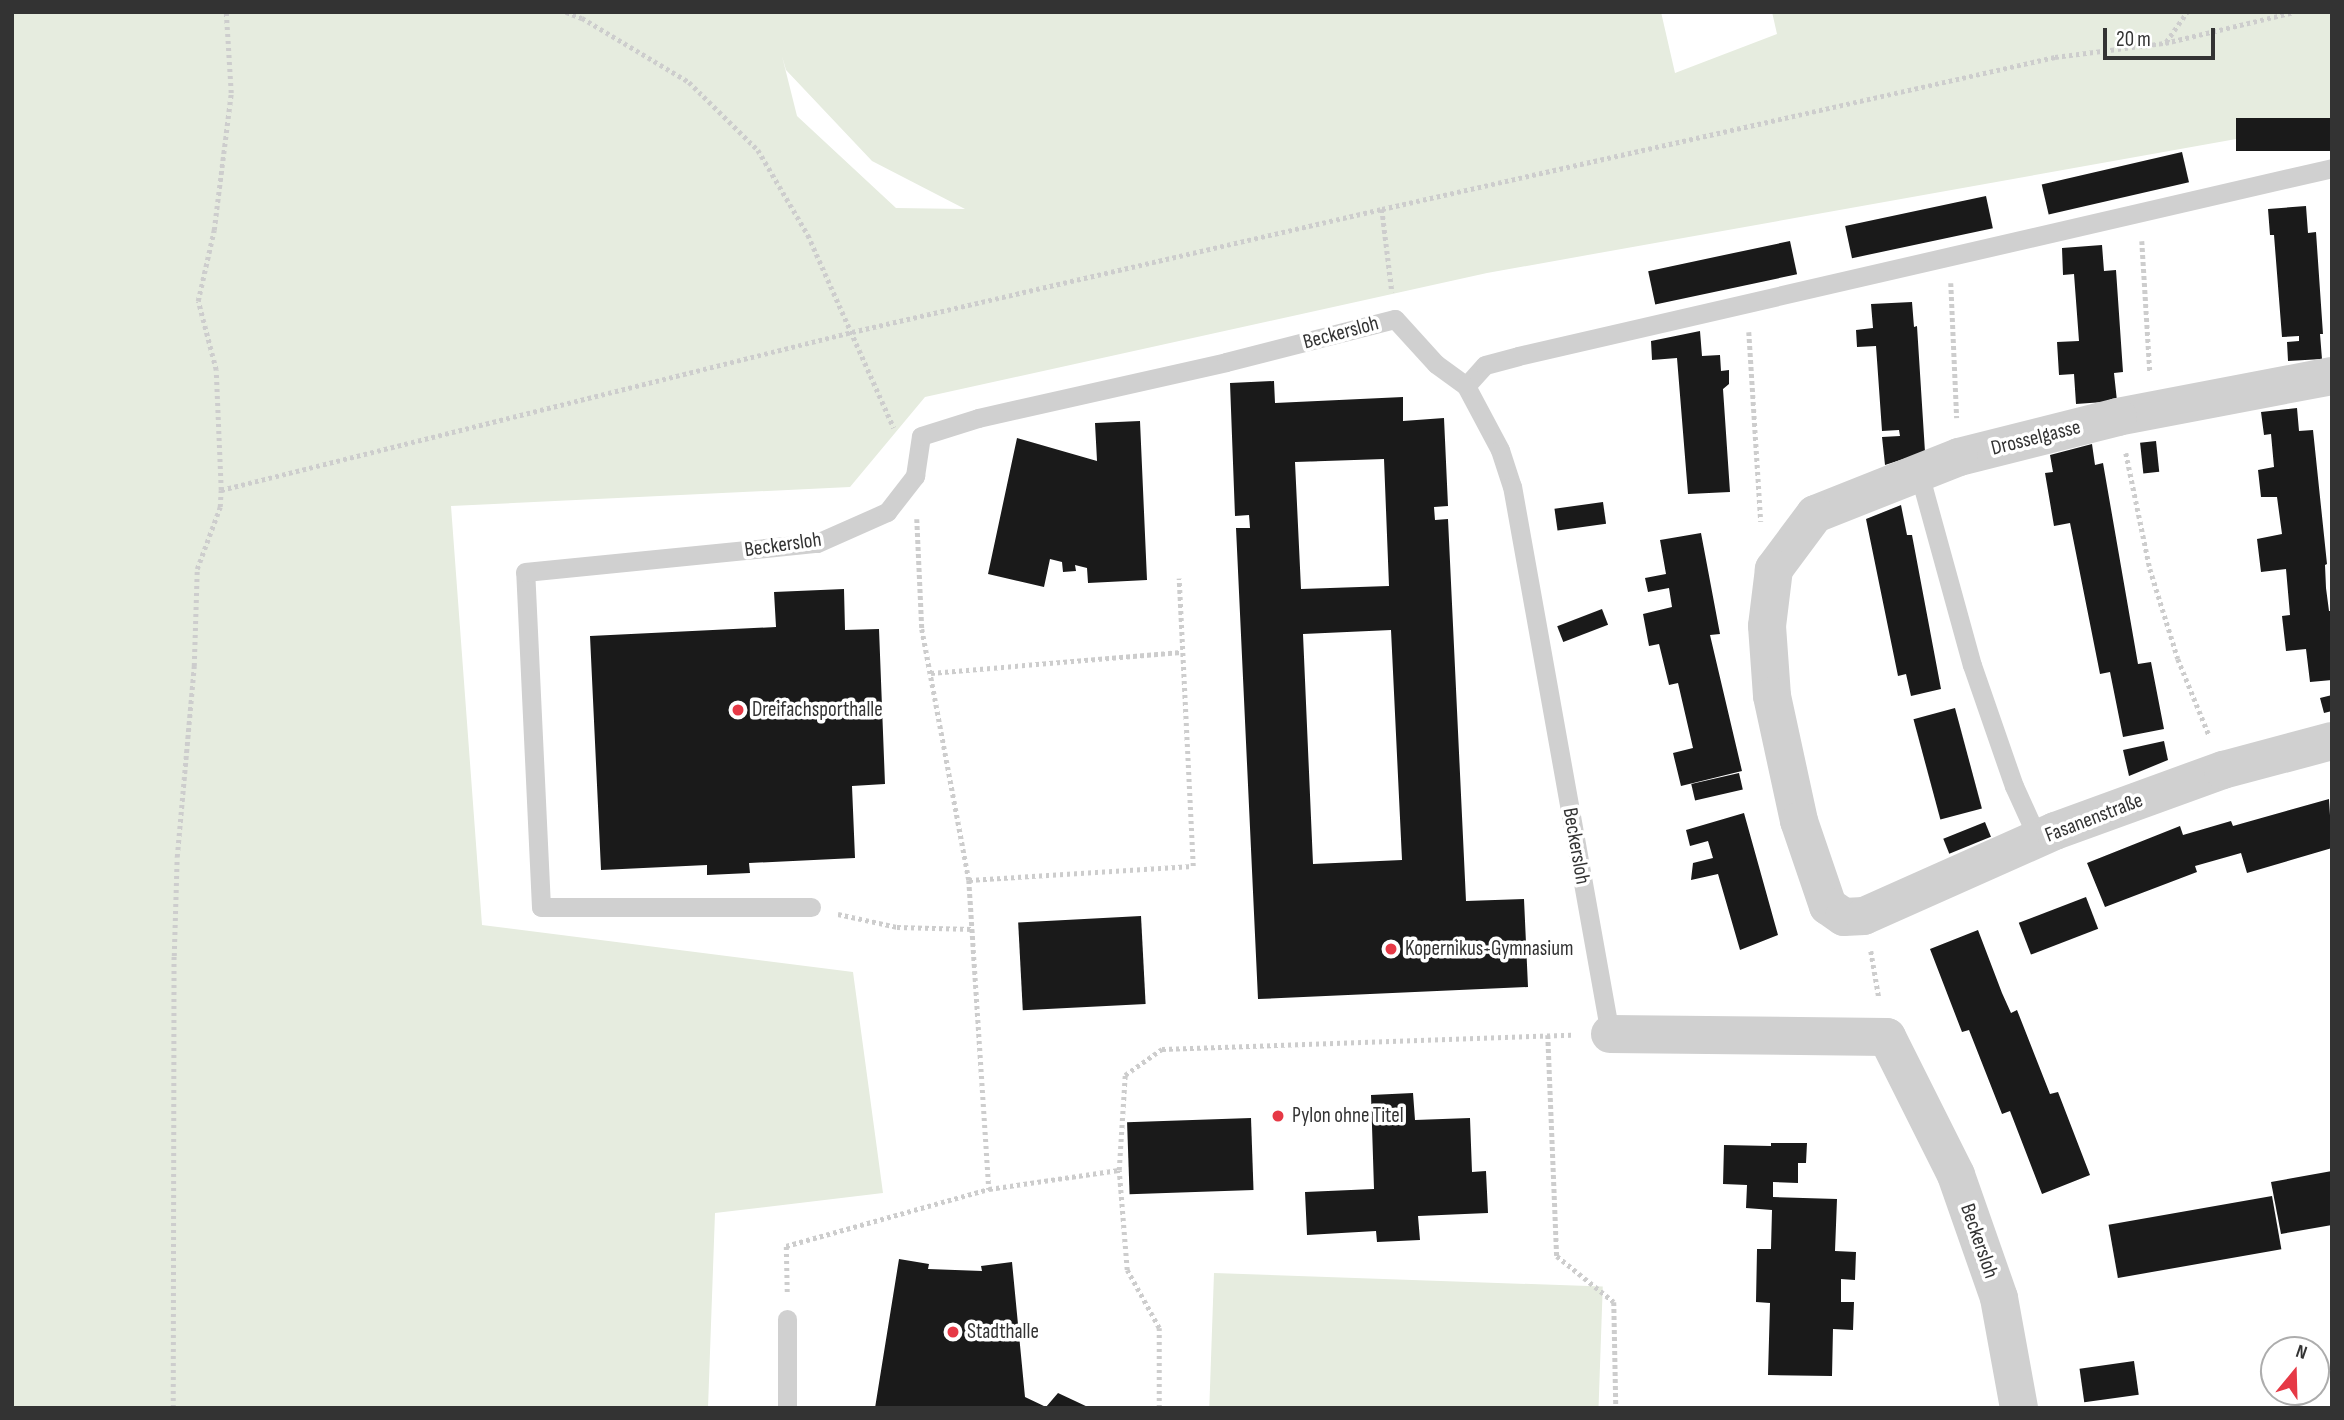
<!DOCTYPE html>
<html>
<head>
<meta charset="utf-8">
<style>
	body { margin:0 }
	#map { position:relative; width:2344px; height:1420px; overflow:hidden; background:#fff; font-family:"Sofia Sans Condensed",sans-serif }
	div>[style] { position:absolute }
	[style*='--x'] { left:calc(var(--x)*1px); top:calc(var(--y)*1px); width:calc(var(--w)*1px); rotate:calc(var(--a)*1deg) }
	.green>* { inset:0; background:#e6ecdf; transform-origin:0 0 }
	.building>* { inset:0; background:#1a1a1a; transform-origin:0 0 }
	.path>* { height:4.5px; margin-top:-2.25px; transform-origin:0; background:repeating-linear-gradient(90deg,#cdcdcd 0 3.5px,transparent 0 7px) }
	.lane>* { height:19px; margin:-9.5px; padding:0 9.5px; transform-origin:9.5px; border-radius:9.5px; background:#d0d0d0 }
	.street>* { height:38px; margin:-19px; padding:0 19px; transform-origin:19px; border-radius:19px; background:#d0d0d0 }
	.dots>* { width:19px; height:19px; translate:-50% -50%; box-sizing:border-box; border:4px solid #fff; border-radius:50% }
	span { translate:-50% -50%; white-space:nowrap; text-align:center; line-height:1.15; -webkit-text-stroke:7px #fff; paint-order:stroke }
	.street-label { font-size:21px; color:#333 }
	.poi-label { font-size:21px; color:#333 }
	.left { translate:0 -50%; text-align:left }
	.frame { position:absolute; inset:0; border:14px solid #333; pointer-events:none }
	.north { position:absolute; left:2260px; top:1336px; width:70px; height:70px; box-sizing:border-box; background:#fff; border:2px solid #adadad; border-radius:50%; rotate:19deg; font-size:19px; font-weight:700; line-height:28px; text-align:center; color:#333 }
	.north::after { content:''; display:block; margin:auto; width:24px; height:32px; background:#e63946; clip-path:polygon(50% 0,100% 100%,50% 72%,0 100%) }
	.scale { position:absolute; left:2103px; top:28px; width:112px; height:32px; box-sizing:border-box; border:4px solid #333; border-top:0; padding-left:9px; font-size:21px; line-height:24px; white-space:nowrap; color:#333; -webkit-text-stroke:5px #fff; paint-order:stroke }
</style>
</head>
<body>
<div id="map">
	<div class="green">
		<i style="clip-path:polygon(evenodd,12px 12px,1661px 12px,1675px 73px,1777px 34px,1772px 12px,2332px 12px,2332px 122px,1487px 273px,925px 397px,850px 487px,451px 506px,482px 925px,853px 972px,883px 1193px,715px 1213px,708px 1408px,12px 1408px,12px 12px,782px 56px,786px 70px,872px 161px,965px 209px,896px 208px,797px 116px,782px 56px)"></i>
		<i style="left:1214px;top:1273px;width:389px;height:135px;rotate:2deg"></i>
	</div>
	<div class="building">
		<i style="left:2332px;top:118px;width:33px;height:96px;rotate:90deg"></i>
		<i style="left:2182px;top:152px;width:31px;height:144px;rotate:77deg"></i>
		<i style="left:1986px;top:196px;width:33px;height:144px;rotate:78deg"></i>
		<i style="clip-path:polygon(2306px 206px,2308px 233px,2316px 232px,2323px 334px,2320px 334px,2322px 359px,2288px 361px,2287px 342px,2299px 341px,2299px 336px,2282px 337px,2274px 235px,2270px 235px,2268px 209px)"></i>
		<i style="left:1790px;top:241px;width:34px;height:145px;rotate:78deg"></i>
		<i style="clip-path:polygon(2102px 245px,2104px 271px,2116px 270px,2123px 372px,2114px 373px,2117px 401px,2076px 404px,2074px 374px,2059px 375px,2057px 342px,2079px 341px,2074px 274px,2063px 275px,2062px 248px)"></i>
		<i style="clip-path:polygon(1912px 302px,1914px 327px,1917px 326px,1925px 452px,1885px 465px,1882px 437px,1900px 436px,1899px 430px,1882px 431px,1876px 346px,1857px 347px,1856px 330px,1873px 328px,1871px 304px)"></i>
		<i style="clip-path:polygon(1700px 331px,1702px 356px,1720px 355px,1721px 371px,1729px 370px,1729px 384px,1723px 389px,1730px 492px,1688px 494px,1677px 358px,1652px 360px,1651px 341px)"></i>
		<i style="clip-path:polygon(evenodd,1274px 381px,1275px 403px,1403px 397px,1403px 421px,1444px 418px,1448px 506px,1434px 507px,1435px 520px,1448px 519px,1466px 901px,1524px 899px,1528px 987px,1258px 999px,1236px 528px,1250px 528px,1249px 515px,1235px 516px,1230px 383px,1274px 381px,1384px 459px,1389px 586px,1301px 589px,1295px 462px,1384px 459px,1274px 381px,1391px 630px,1402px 860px,1313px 864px,1303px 634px,1391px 630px)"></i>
		<i style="clip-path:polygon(2297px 408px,2299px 431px,2313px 430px,2327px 564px,2325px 565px,2326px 588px,2329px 611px,2332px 611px,2332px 680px,2310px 682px,2306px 649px,2286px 651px,2282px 616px,2290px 615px,2286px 569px,2261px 572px,2257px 539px,2282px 534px,2277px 497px,2261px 497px,2258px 470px,2274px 467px,2271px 434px,2264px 435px,2261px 412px)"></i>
		<i style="clip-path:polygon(1140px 421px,1147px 580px,1088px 583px,1087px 568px,1075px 565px,1076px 571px,1063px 572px,1062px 562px,1050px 559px,1044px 587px,988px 574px,1017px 438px,1097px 461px,1095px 423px)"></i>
		<i style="left:2156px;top:441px;width:31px;height:16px;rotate:84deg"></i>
		<i style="clip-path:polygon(2092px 444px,2095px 465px,2103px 463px,2138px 664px,2151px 662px,2164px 729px,2123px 737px,2110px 672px,2100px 674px,2070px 523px,2054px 526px,2045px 473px,2053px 472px,2050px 455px)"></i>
		<i style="left:1603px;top:502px;width:22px;height:49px;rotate:82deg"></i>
		<i style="clip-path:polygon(1901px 505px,1907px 535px,1912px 535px,1941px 689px,1911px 696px,1906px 674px,1898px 676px,1866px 519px)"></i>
		<i style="clip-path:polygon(1701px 533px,1720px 634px,1710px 635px,1742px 771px,1681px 786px,1673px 753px,1693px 748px,1678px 683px,1669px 685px,1659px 644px,1649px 646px,1643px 614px,1672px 607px,1669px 588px,1648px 592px,1645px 578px,1666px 574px,1660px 540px)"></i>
		<i style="clip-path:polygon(844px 589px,845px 630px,879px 629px,885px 784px,852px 786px,855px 858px,749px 863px,750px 873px,707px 875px,707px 865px,601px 870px,590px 636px,776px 627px,774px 592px)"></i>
		<i style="left:1602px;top:609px;width:17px;height:48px;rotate:69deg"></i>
		<i style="clip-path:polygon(2332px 695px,2332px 711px,2324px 713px,2320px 698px)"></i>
		<i style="left:1955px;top:708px;width:104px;height:43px;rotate:75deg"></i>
		<i style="clip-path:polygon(2164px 741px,2168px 760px,2129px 776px,2123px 750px)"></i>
		<i style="left:1739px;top:773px;width:17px;height:49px;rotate:77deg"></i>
		<i style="clip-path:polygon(2329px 799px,2332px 848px,2247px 873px,2241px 853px,2195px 866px,2197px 872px,2105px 907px,2087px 863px,2180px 826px,2183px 835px,2231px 821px,2233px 826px)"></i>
		<i style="clip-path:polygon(1744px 813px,1778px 935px,1740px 950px,1718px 874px,1691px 880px,1693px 863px,1713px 858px,1708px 841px,1690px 846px,1686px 830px)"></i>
		<i style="left:1985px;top:822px;width:16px;height:45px;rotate:68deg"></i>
		<i style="left:2086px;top:897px;width:34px;height:72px;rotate:69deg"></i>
		<i style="left:1141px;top:916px;width:88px;height:123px;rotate:87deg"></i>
		<i style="clip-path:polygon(1978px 930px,2002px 993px,2011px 1013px,2017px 1010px,2050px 1094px,2058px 1092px,2090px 1175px,2042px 1194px,2010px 1111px,2002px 1114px,1969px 1030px,1962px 1032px,1930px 949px)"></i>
		<i style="clip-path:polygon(1413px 1093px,1415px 1120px,1470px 1118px,1472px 1172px,1486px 1171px,1488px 1213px,1418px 1216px,1420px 1240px,1377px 1242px,1376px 1231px,1307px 1235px,1305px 1192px,1374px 1189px,1371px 1095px)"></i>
		<i style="left:1251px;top:1118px;width:72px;height:124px;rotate:88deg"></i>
		<i style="clip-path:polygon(1771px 1143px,1807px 1143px,1806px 1163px,1798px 1163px,1798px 1183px,1773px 1182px,1773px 1197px,1837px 1199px,1835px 1251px,1856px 1252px,1855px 1280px,1841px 1279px,1841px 1302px,1854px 1302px,1853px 1330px,1833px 1329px,1832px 1376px,1768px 1375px,1770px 1303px,1756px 1302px,1757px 1249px,1771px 1249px,1772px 1210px,1746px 1208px,1747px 1185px,1723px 1184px,1724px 1145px,1771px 1146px)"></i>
		<i style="clip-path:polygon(2332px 1171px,2332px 1225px,2281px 1234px,2271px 1182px)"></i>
		<i style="left:2272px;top:1196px;width:54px;height:166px;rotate:80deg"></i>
		<i style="clip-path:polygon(899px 1259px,929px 1264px,928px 1269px,982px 1271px,981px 1266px,1012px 1262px,1025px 1397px,1046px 1407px,1058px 1393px,1090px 1408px,875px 1408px)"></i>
		<i style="left:2134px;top:1361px;width:34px;height:55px;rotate:82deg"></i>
	</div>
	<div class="path">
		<i style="--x:566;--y:12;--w:17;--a:21"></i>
		<i style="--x:582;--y:18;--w:125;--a:30.9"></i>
		<i style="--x:689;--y:82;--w:97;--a:44.6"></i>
		<i style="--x:758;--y:150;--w:99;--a:59.5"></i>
		<i style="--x:808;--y:235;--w:211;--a:66"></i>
		<i style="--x:2166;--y:42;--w:37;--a:-55"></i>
		<i style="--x:1382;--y:209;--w:84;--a:83.1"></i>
		<i style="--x:2142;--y:241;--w:131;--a:86.5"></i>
		<i style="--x:1951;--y:283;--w:135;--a:87.5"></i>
		<i style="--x:1749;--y:332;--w:190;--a:86.4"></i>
		<i style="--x:2126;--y:453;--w:118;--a:78.3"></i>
		<i style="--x:2150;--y:569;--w:94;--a:72.7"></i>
		<i style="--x:2178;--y:659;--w:82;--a:67.8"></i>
		<i style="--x:221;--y:490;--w:650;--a:-14.06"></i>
		<i style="--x:852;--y:332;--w:544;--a:-13.07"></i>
		<i style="--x:1382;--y:209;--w:690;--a:-12.73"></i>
		<i style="--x:2055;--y:57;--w:111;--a:-7.3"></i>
		<i style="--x:2165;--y:43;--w:133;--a:-13.5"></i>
		<i style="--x:917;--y:519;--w:110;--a:87.4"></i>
		<i style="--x:922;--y:629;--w:255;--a:79.4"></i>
		<i style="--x:969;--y:880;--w:310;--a:86.3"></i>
		<i style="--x:931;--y:673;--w:251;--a:-4.8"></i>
		<i style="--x:969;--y:880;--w:224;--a:-3.6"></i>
		<i style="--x:1193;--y:866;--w:288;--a:-92.8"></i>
		<i style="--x:838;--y:914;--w:60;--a:12.4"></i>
		<i style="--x:897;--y:927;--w:75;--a:1.5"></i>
		<i style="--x:1871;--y:951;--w:48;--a:80.3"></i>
		<i style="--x:1548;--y:1035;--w:221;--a:87.7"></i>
		<i style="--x:1557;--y:1256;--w:73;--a:38.9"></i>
		<i style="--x:1614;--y:1302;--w:106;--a:88.9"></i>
		<i style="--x:787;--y:1292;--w:46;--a:-91.2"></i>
		<i style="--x:786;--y:1246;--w:211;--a:-15.7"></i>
		<i style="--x:989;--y:1189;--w:131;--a:-8.3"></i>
		<i style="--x:173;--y:1408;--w:452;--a:-89.9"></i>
		<i style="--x:174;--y:956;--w:99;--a:-88.3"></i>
		<i style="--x:177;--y:857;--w:192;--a:-84.9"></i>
		<i style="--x:194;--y:666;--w:97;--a:-88.2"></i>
		<i style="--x:197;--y:569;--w:66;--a:-69.6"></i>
		<i style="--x:220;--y:507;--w:17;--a:-87"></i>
		<i style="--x:221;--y:490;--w:120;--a:-92.4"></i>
		<i style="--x:216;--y:370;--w:71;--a:-104.6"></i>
		<i style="--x:198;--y:301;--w:73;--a:-77.3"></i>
		<i style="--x:214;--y:230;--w:138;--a:-82.9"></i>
		<i style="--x:231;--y:93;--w:81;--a:-93.5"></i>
		<i style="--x:1159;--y:1408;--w:80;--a:-90"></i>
		<i style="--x:1159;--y:1328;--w:66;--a:-118.9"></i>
		<i style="--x:1127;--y:1270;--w:100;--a:-94.6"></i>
		<i style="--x:1119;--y:1170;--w:95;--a:-86.4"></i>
		<i style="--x:1125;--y:1075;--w:45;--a:-35.1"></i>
		<i style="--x:1162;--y:1049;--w:410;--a:-2"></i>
	</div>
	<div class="lane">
		<i style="--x:1466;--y:386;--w:28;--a:-48"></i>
		<i style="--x:1485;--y:365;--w:34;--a:-15"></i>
		<i style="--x:1518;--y:356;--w:835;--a:-13"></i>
		<i style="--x:1919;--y:473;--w:199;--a:74.6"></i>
		<i style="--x:1972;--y:665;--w:128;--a:70.9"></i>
		<i style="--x:2014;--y:786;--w:58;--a:65.6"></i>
		<i style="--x:811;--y:907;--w:270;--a:180"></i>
		<i style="--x:541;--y:907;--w:335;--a:-92.7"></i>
		<i style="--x:525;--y:572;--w:293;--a:-5.7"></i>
		<i style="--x:817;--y:543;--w:77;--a:-23.9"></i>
		<i style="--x:887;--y:512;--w:46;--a:-52.1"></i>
		<i style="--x:915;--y:476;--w:40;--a:-81.5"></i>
		<i style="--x:921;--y:436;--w:60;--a:-17.5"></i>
		<i style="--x:978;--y:418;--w:254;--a:-12.7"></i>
		<i style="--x:1226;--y:362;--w:174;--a:-14.3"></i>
		<i style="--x:1395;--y:319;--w:61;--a:47.7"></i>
		<i style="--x:1436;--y:364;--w:37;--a:36"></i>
		<i style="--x:1466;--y:386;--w:72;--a:62"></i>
		<i style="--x:1500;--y:450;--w:38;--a:72"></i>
		<i style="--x:1512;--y:486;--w:557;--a:79.86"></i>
		<i style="--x:787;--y:1408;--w:89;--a:-90"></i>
	</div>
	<div class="street">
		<i style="--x:2332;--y:376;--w:218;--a:169.2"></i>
		<i style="--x:2118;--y:417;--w:164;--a:165.9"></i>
		<i style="--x:1959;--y:457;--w:155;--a:158.4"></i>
		<i style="--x:1815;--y:514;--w:69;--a:126.7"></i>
		<i style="--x:1774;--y:569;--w:57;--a:97"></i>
		<i style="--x:1767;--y:626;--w:70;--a:85.9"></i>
		<i style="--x:1772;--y:696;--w:128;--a:77.8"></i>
		<i style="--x:1799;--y:821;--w:90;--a:71.2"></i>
		<i style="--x:1828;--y:906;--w:19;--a:35"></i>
		<i style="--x:1844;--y:917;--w:20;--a:-3"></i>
		<i style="--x:1864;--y:916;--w:209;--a:-24"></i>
		<i style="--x:2055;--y:831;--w:179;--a:-20"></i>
		<i style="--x:2223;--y:770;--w:113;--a:-14.9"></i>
		<i style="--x:1610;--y:1034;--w:277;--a:0.6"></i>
		<i style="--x:1887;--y:1037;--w:154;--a:63.4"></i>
		<i style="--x:1956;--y:1175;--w:130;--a:70.7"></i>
		<i style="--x:1999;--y:1298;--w:112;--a:79.7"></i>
	</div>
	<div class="dots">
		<i style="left:738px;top:710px;background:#e63946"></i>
		<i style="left:1391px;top:949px;background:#e63946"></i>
		<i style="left:1278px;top:1116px;background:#e63946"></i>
		<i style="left:953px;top:1332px;background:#e63946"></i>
	</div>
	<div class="street-label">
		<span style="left:1341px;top:333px;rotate:-15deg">Beckersloh</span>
		<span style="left:2036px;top:438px;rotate:-14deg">Drosselgasse</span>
		<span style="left:783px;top:545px;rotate:-8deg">Beckersloh</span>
		<span style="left:2094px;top:818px;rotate:-21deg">Fasanenstraße</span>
		<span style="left:1576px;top:846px;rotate:80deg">Beckersloh</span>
		<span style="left:1979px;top:1241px;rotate:71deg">Beckersloh</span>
	</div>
	<div class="poi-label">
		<span class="left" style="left:752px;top:710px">Dreifachsporthalle</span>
		<span class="left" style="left:1405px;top:949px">Kopernikus-Gymnasium</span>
		<span class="left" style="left:1292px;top:1116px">Pylon ohne Titel</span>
		<span class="left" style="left:967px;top:1332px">Stadthalle</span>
	</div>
	<div class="frame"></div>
	<div class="north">N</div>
	<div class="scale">20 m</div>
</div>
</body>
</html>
